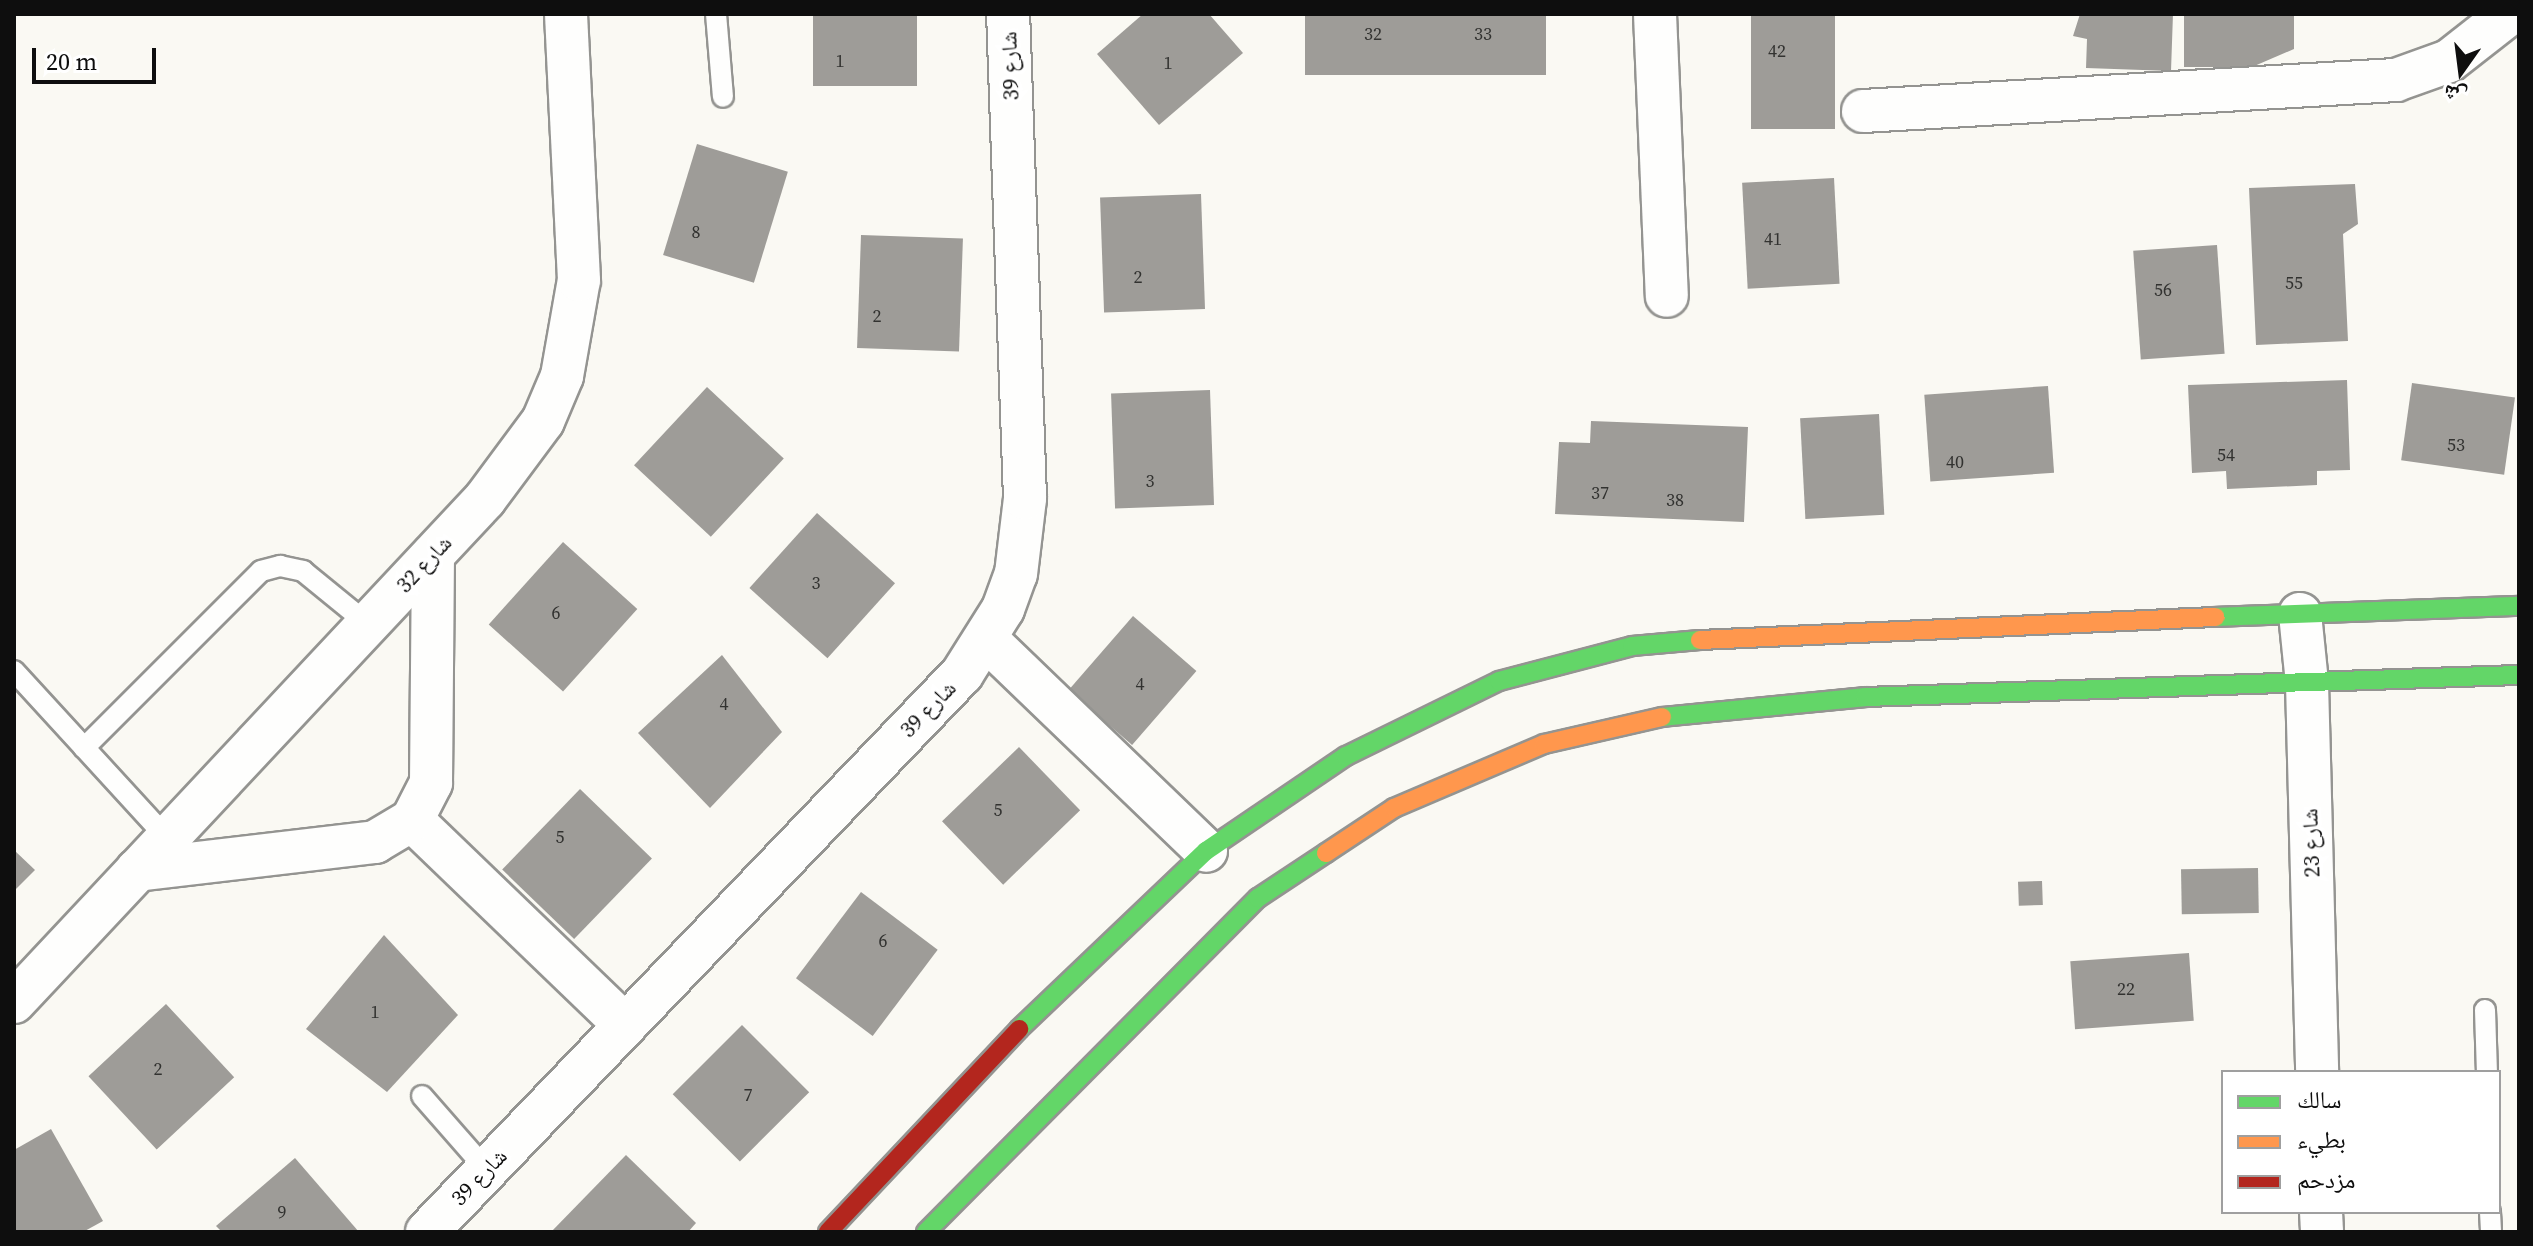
<!DOCTYPE html>
<html>
<head>
<meta charset="utf-8">
<style>
	body { margin:0 }
	#map { position:relative; width:2533px; height:1246px; overflow:hidden; background:#faf9f3; font-family:"Source Serif 4","Noto Naskh Arabic",serif }
	div>[style] { position:absolute }
	[style*='--x'] { left:calc(var(--x)*1px); top:calc(var(--y)*1px); width:calc(var(--w)*1px); rotate:calc(var(--a)*1deg) }
	.building>* { inset:0; background:#9e9c98; transform-origin:0 0 }
	.roads { filter:drop-shadow(2px 0 #949491) drop-shadow(-2px 0 #949491) drop-shadow(0 2px #949491) drop-shadow(0 -2px #949491) }
	.lane>* { height:20px; margin:-10px; padding:0 10px; transform-origin:10px; border-radius:10px; background:#fefefd }
	.street>* { height:42px; margin:-21px; padding:0 21px; transform-origin:21px; border-radius:21px; background:#fefefd }
	.fast>* { height:18px; margin:-9px; padding:0 9px; transform-origin:9px; border-radius:9px; background:#63d668 }
	.slow>* { height:18px; margin:-9px; padding:0 9px; transform-origin:9px; border-radius:9px; background:#ff974d }
	.jam>* { height:18px; margin:-9px; padding:0 9px; transform-origin:9px; border-radius:9px; background:#b3261e }
	span { translate:-50% -50%; white-space:nowrap; text-align:center; line-height:1.15; -webkit-text-stroke:8px #fff; paint-order:stroke }
	.number-label { font-size:18px; color:#323230 }
	.number-label span { -webkit-text-stroke-width:0 }
	.street-label { font-size:22px; color:#0e0e0e }
	.frame { position:absolute; inset:0; border:16px solid #0e0e0e; pointer-events:none }
	.legend { position:absolute; left:2221px; top:1070px; width:280px; height:144px; box-sizing:border-box; background:#fff; border:2px solid #9f9f9f; margin:0; padding:10px 14px; list-style:none; font-size:24px; color:#0e0e0e }
	.legend li { display:flex; align-items:center; gap:16px; height:40px }
	.legend b { width:40px; border:2px solid #9f9f9f }
	.north { position:absolute; left:2421px; top:32px; width:80px; height:80px; -webkit-text-stroke:6px #fff; paint-order:stroke; rotate:194deg; font-size:22px; font-weight:700; line-height:32px; text-align:center; color:#0e0e0e }
	.north::after { content:''; display:block; margin:auto; width:28px; height:36px; background:#0e0e0e; clip-path:polygon(50% 0,100% 100%,50% 72%,0 100%) }
	.scale { position:absolute; left:32px; top:48px; width:124px; height:36px; box-sizing:border-box; border:4px solid #0e0e0e; border-top:0; padding-left:10px; font-size:24px; line-height:28px; white-space:nowrap; color:#0e0e0e; -webkit-text-stroke:6px #fff; paint-order:stroke }
</style>
</head>
<body>
<div id="map">
	<div class="building">
		<i style="left:813px;top:14px;width:104px;height:72px"></i>
		<i style="clip-path:polygon(1143px 14px,1209px 14px,1243px 53px,1159px 125px,1097px 54px)"></i>
		<i style="left:1305px;top:14px;width:241px;height:61px"></i>
		<i style="left:1751px;top:14px;width:84px;height:115px"></i>
		<i style="clip-path:polygon(2080px 14px,2173px 14px,2171px 71px,2086px 68px,2087px 39px,2073px 36px)"></i>
		<i style="clip-path:polygon(2184px 14px,2294px 14px,2294px 49px,2252px 67px,2184px 67px)"></i>
		<i style="left:697px;top:144px;width:95px;height:116px;rotate:17deg"></i>
		<i style="left:1834px;top:178px;width:106px;height:92px;rotate:87deg"></i>
		<i style="clip-path:polygon(2355px 184px,2358px 224px,2343px 234px,2348px 341px,2256px 345px,2249px 188px)"></i>
		<i style="left:1201px;top:194px;width:115px;height:101px;rotate:88deg"></i>
		<i style="left:861px;top:235px;width:102px;height:113px;rotate:2deg"></i>
		<i style="left:2217px;top:245px;width:109px;height:84px;rotate:86deg"></i>
		<i style="clip-path:polygon(2347px 380px,2350px 470px,2317px 471px,2317px 485px,2227px 489px,2226px 471px,2192px 473px,2188px 385px)"></i>
		<i style="left:2412px;top:383px;width:104px;height:78px;rotate:8deg"></i>
		<i style="left:2048px;top:386px;width:87px;height:124px;rotate:86deg"></i>
		<i style="left:707px;top:387px;width:105px;height:107px;rotate:43deg"></i>
		<i style="left:1210px;top:390px;width:115px;height:99px;rotate:88deg"></i>
		<i style="left:1879px;top:414px;width:101px;height:79px;rotate:87deg"></i>
		<i style="clip-path:polygon(1591px 421px,1748px 427px,1744px 522px,1555px 514px,1559px 442px,1590px 443px)"></i>
		<i style="left:817px;top:513px;width:105px;height:101px;rotate:42deg"></i>
		<i style="left:563px;top:542px;width:100px;height:111px;rotate:42deg"></i>
		<i style="left:1133px;top:616px;width:84px;height:98px;rotate:41deg"></i>
		<i style="clip-path:polygon(722px 655px,782px 732px,710px 808px,638px 733px)"></i>
		<i style="left:1019px;top:747px;width:88px;height:107px;rotate:46deg"></i>
		<i style="left:580px;top:789px;width:100px;height:112px;rotate:44deg"></i>
		<i style="clip-path:polygon(14px 850px,35px 870px,14px 891px)"></i>
		<i style="left:2258px;top:868px;width:45px;height:77px;rotate:89deg"></i>
		<i style="left:2042px;top:881px;width:24px;height:24px;rotate:88deg"></i>
		<i style="left:861px;top:892px;width:96px;height:108px;rotate:37deg"></i>
		<i style="clip-path:polygon(384px 935px,458px 1015px,387px 1092px,306px 1029px)"></i>
		<i style="left:2189px;top:953px;width:68px;height:119px;rotate:86deg"></i>
		<i style="left:166px;top:1004px;width:100px;height:106px;rotate:47deg"></i>
		<i style="left:742px;top:1025px;width:95px;height:98px;rotate:45deg"></i>
		<i style="clip-path:polygon(51px 1129px,103px 1221px,83px 1232px,14px 1232px,14px 1150px)"></i>
		<i style="clip-path:polygon(626px 1155px,696px 1223px,688px 1232px,551px 1232px)"></i>
		<i style="clip-path:polygon(295px 1158px,359px 1232px,222px 1232px,216px 1226px)"></i>
	</div>
	<div class="roads">
		<div class="lane">
			<i style="--x:716;--y:14;--w:83;--a:85.2"></i>
			<i style="--x:14;--y:671;--w:226;--a:47.5"></i>
			<i style="--x:84;--y:748;--w:250;--a:-45"></i>
			<i style="--x:261;--y:571;--w:20;--a:-15"></i>
			<i style="--x:280;--y:566;--w:24;--a:12"></i>
			<i style="--x:303;--y:571;--w:84;--a:39.2"></i>
			<i style="--x:2485;--y:1010;--w:62;--a:88.2"></i>
			<i style="--x:422;--y:1096;--w:97;--a:48.8"></i>
			<i style="--x:2490;--y:1212;--w:20;--a:87"></i>
		</div>
		<div class="street">
			<i style="--x:1655;--y:14;--w:282;--a:87.6"></i>
			<i style="--x:1863;--y:111;--w:534;--a:-3.33"></i>
			<i style="--x:2396;--y:80;--w:56;--a:-19.7"></i>
			<i style="--x:2449;--y:61;--w:76;--a:-38.1"></i>
			<i style="--x:2300;--y:614;--w:69;--a:84.2"></i>
			<i style="--x:2307;--y:683;--w:389;--a:88.5"></i>
			<i style="--x:987;--y:640;--w:304;--a:43.9"></i>
			<i style="--x:412;--y:820;--w:296;--a:43.9"></i>
			<i style="--x:137;--y:870;--w:240;--a:-6.7"></i>
			<i style="--x:375;--y:842;--w:43;--a:-30.7"></i>
			<i style="--x:412;--y:820;--w:42;--a:-62.8"></i>
			<i style="--x:431;--y:783;--w:228;--a:-89.5"></i>
			<i style="--x:14;--y:1002;--w:689;--a:-46.88"></i>
			<i style="--x:485;--y:499;--w:97;--a:-53.4"></i>
			<i style="--x:543;--y:421;--w:49;--a:-67.1"></i>
			<i style="--x:562;--y:376;--w:97;--a:-80"></i>
			<i style="--x:579;--y:280;--w:266;--a:-92.8"></i>
			<i style="--x:2321;--y:1212;--w:20;--a:87"></i>
			<i style="--x:427;--y:1232;--w:773;--a:-46.21"></i>
			<i style="--x:962;--y:674;--w:77;--a:-57.8"></i>
			<i style="--x:1003;--y:609;--w:37;--a:-70"></i>
			<i style="--x:1016;--y:574;--w:77;--a:-83.2"></i>
			<i style="--x:1025;--y:498;--w:484;--a:-92"></i>
		</div>
		<div class="fast">
			<i style="--x:2215;--y:617;--w:304;--a:-2.1"></i>
			<i style="--x:1662;--y:717;--w:204;--a:-5.6"></i>
			<i style="--x:1865;--y:697;--w:654;--a:-1.93"></i>
			<i style="--x:1019;--y:1029;--w:258;--a:-43.6"></i>
			<i style="--x:1206;--y:851;--w:169;--a:-34.2"></i>
			<i style="--x:1346;--y:756;--w:170;--a:-26.1"></i>
			<i style="--x:1499;--y:681;--w:138;--a:-14.7"></i>
			<i style="--x:1632;--y:646;--w:68;--a:-5"></i>
			<i style="--x:926;--y:1232;--w:471;--a:-45.2"></i>
			<i style="--x:1258;--y:898;--w:82;--a:-33.5"></i>
		</div>
		<div class="slow">
			<i style="--x:1700;--y:640;--w:516;--a:-2.56"></i>
			<i style="--x:1326;--y:853;--w:82;--a:-33.5"></i>
			<i style="--x:1394;--y:808;--w:163;--a:-23.1"></i>
			<i style="--x:1544;--y:744;--w:121;--a:-12.9"></i>
		</div>
		<div class="jam">
			<i style="--x:828;--y:1232;--w:279;--a:-46.7"></i>
		</div>
	</div>
	<div class="number-label">
		<span style="left:1373px;top:34px">32</span>
		<span style="left:1483px;top:34px">33</span>
		<span style="left:1777px;top:51px">42</span>
		<span style="left:840px;top:61px">1</span>
		<span style="left:1168px;top:63px">1</span>
		<span style="left:696px;top:232px">8</span>
		<span style="left:1773px;top:239px">41</span>
		<span style="left:1138px;top:277px">2</span>
		<span style="left:2294px;top:283px">55</span>
		<span style="left:2163px;top:290px">56</span>
		<span style="left:877px;top:316px">2</span>
		<span style="left:2456px;top:445px">53</span>
		<span style="left:2226px;top:455px">54</span>
		<span style="left:1955px;top:462px">40</span>
		<span style="left:1150px;top:481px">3</span>
		<span style="left:1600px;top:493px">37</span>
		<span style="left:1675px;top:500px">38</span>
		<span style="left:816px;top:583px">3</span>
		<span style="left:556px;top:613px">6</span>
		<span style="left:1140px;top:684px">4</span>
		<span style="left:724px;top:704px">4</span>
		<span style="left:998px;top:810px">5</span>
		<span style="left:560px;top:837px">5</span>
		<span style="left:883px;top:941px">6</span>
		<span style="left:2126px;top:989px">22</span>
		<span style="left:375px;top:1012px">1</span>
		<span style="left:158px;top:1069px">2</span>
		<span style="left:748px;top:1095px">7</span>
		<span style="left:282px;top:1212px">9</span>
	</div>
	<div class="street-label">
		<span style="left:1010px;top:66px;rotate:-92deg">شارع 39</span>
		<span style="left:424px;top:564px;rotate:-47deg">شارع 32</span>
		<span style="left:928px;top:709px;rotate:-46deg">شارع 39</span>
		<span style="left:2311px;top:843px;rotate:-92deg">شارع 23</span>
		<span style="left:479px;top:1177px;rotate:-46deg">شارع 39</span>
	</div>
	<div class="frame"></div>
	<ul class="legend">
	<li><b style="height:10px;background:#63d668"></b>سالك</li>
	<li><b style="height:10px;background:#ff974d"></b>بطيء</li>
	<li><b style="height:10px;background:#b3261e"></b>مزدحم</li>
	</ul>
	<div class="north">ش</div>
	<div class="scale">20 m</div>
</div>
</body>
</html>
